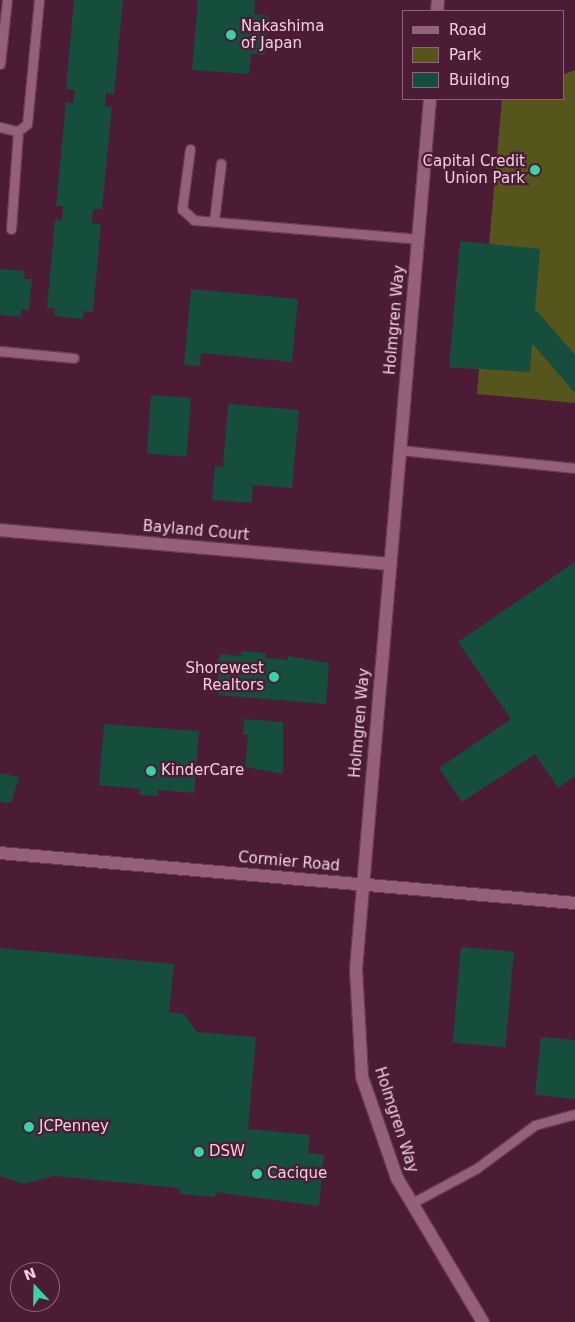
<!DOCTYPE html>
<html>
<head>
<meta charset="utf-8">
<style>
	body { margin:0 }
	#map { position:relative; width:575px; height:1322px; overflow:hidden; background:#4c1c36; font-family:"DejaVu Sans",sans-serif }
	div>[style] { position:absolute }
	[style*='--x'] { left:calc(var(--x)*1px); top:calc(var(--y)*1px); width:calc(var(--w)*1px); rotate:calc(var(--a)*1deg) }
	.green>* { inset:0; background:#55551c }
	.building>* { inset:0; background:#154e3d; transform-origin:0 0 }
	.roads { filter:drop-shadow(1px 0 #663c54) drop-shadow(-1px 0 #663c54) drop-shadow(0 1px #663c54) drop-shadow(0 -1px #663c54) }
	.service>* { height:9px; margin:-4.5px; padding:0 4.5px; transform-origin:4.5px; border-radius:4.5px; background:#965f7a }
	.minor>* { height:12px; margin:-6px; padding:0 6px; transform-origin:6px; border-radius:6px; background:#965f7a }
	.tertiary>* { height:12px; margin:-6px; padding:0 6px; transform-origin:6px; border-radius:6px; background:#965f7a }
	.dots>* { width:14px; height:14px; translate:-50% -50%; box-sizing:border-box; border:2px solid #4c1c36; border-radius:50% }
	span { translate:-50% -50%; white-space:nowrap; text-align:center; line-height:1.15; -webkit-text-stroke:4.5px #4c1c36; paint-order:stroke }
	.poi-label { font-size:15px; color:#f1d1e0 }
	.left { translate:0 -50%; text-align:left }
	.right { translate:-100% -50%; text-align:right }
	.street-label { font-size:15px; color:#f1d1e0 }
	.legend { position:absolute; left:402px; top:10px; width:162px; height:90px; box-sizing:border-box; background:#4c1c36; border:1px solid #8e647a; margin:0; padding:6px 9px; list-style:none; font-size:15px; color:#f1d1e0 }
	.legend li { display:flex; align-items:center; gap:10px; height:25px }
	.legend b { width:25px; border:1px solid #8e647a }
	.north { position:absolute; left:10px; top:1262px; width:50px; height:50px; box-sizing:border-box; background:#4c1c36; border:1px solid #8e647a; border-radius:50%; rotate:339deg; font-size:14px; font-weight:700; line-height:20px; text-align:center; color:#f1d1e0 }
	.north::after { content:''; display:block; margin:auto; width:18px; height:22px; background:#34d4a8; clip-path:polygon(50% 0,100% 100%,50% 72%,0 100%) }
</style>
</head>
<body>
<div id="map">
	<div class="green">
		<i style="clip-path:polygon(575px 70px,575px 403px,477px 394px,479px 369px,449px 367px,489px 244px,502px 99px,564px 99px,564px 74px)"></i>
	</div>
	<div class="building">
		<i style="clip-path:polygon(74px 0,123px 0,114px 94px,106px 93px,105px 106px,112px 107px,102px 209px,93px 209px,92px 223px,101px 224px,93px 312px,84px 311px,83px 319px,54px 316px,55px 309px,47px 308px,55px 220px,62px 221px,63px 206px,56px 206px,66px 102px,73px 103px,75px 90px,66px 89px)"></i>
		<i style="clip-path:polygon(198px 0,255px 0,254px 14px,269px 16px,265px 55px,251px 53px,249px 74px,192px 70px)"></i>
		<i style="clip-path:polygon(460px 241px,540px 249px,535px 309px,575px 355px,575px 393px,532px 343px,530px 372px,449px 367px)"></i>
		<i style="clip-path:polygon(0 269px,25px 271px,24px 279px,32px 279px,29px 310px,21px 309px,21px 317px,0 315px)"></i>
		<i style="clip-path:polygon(191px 289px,298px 299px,292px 362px,201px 353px,200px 366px,184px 365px)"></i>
		<i style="left:151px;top:395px;width:40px;height:59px;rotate:4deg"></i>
		<i style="clip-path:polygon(228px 404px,299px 410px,292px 488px,253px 485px,252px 503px,212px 500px,215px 466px,223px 467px)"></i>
		<i style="clip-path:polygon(575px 562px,575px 776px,558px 788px,535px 754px,462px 802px,439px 768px,511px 719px,458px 642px)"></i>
		<i style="clip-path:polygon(241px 651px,266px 653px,265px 658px,288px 660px,288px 656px,329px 663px,326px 704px,218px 695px,217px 661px,221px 654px,241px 656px)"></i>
		<i style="clip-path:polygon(244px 719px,283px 722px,283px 774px,245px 767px,248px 735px,243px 734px)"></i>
		<i style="clip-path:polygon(104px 724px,199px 731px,194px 793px,158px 790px,158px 796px,139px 795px,140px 789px,99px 785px)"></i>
		<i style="clip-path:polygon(0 773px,19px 777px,11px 803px,0 802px)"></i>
		<i style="left:461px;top:947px;width:53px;height:96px;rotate:5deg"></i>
		<i style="clip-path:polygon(0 948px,174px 964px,169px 1012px,184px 1014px,197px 1032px,256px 1037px,248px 1129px,310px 1135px,308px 1153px,324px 1155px,319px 1206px,216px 1192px,215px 1197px,180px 1194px,180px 1188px,54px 1176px,24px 1184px,0 1176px)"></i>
		<i style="clip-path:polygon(541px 1037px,575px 1040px,575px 1099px,535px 1095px)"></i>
	</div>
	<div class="roads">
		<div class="service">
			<i style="--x:0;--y:64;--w:64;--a:-83.8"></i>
			<i style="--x:0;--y:127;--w:18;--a:13"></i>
			<i style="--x:18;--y:131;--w:11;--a:-38"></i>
			<i style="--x:27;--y:124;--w:125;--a:-84.5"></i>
			<i style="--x:190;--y:149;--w:61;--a:97.6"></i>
			<i style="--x:182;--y:209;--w:16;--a:43"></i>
			<i style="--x:194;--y:220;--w:225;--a:4.8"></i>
			<i style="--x:214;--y:221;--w:58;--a:-83.1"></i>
			<i style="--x:11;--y:229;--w:98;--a:-85.9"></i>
			<i style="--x:0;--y:351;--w:74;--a:5.4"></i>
			<i style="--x:400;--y:450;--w:176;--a:5.9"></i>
			<i style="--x:412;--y:1203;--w:74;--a:-28.3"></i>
			<i style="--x:477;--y:1168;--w:72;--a:-36.6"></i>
			<i style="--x:535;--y:1125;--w:41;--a:-15.4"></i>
		</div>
		<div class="minor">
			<i style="--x:0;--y:530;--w:391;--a:5"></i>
		</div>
		<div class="tertiary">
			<i style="--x:437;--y:11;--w:11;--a:-85"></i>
			<i style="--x:430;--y:99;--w:873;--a:94.86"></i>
			<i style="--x:356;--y:969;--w:108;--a:86.8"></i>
			<i style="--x:362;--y:1077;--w:107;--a:70.9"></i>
			<i style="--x:397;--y:1178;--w:168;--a:59.2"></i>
			<i style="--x:0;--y:853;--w:577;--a:4.97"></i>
		</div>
	</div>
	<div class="dots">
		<i style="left:231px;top:35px;background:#34d4a8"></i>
		<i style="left:535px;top:170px;background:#34d4a8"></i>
		<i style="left:274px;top:677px;background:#34d4a8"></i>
		<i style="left:151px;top:771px;background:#34d4a8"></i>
		<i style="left:29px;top:1127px;background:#34d4a8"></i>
		<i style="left:199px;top:1152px;background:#34d4a8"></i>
		<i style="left:257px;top:1174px;background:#34d4a8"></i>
	</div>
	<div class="poi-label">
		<span class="left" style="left:241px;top:35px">Nakashima<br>of Japan</span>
		<span class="right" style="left:525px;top:170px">Capital Credit<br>Union Park</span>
		<span class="right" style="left:264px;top:677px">Shorewest<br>Realtors</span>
		<span class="left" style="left:161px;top:771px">KinderCare</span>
		<span class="left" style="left:39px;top:1127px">JCPenney</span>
		<span class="left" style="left:209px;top:1152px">DSW</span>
		<span class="left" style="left:267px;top:1174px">Cacique</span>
	</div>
	<div class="street-label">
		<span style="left:395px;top:320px;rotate:-85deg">Holmgren Way</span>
		<span style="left:196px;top:531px;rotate:5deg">Bayland Court</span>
		<span style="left:360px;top:723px;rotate:-85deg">Holmgren Way</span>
		<span style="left:289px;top:862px;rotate:5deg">Cormier Road</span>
		<span style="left:396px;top:1120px;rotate:72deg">Holmgren Way</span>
	</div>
	<ul class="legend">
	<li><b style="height:6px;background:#965f7a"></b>Road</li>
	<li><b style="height:14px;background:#55551c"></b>Park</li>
	<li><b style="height:14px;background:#154e3d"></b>Building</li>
	</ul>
	<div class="north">N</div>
</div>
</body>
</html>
